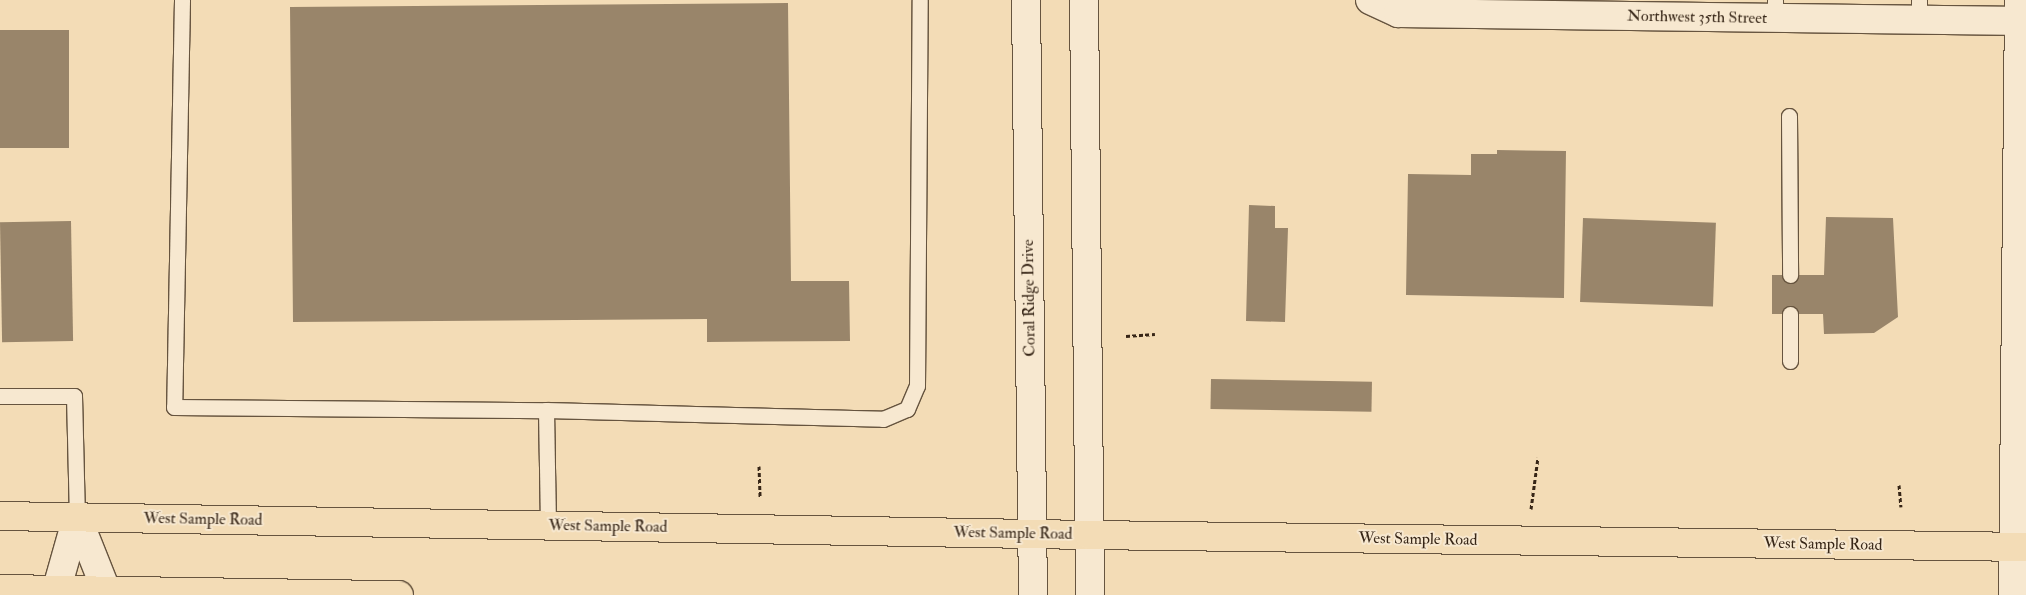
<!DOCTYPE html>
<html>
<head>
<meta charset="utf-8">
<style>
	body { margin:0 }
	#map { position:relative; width:2026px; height:595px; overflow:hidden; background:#f3dcb6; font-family:"IM FELL Double Pica",serif }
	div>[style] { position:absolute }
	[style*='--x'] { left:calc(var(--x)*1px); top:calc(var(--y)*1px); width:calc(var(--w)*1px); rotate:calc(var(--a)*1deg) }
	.building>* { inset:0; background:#99856a; transform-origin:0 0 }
	.path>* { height:3px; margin-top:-1.5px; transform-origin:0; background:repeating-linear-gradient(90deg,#372617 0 4px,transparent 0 6.5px) }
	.roads { filter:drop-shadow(1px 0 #66543f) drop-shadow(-1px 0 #66543f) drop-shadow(0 1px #66543f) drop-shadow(0 -1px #66543f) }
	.lane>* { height:15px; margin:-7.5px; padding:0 7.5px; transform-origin:7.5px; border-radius:7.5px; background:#f7e8d0 }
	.street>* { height:28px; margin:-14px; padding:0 14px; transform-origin:14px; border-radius:14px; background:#f7e8d0 }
	.secondary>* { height:28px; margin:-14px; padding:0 14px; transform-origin:14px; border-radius:14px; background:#f7e8d0 }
	.primary>* { height:28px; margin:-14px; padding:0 14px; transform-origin:14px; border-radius:14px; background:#f3dcb6 }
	span { translate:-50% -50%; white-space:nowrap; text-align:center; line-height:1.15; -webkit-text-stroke:4px #f7e8d0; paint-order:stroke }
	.street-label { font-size:16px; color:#372617 }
</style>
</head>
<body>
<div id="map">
	<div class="building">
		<i style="clip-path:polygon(788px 3px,791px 281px,849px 281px,850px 341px,707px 342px,707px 319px,293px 322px,290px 7px)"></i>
		<i style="left:0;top:30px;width:69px;height:118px"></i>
		<i style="clip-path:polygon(1497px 150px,1566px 151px,1564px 298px,1406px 295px,1408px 174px,1471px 175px,1471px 154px,1497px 154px)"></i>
		<i style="clip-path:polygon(1249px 205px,1275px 206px,1275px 228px,1288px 228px,1285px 322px,1246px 321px)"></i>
		<i style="clip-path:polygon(1826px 217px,1893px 218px,1898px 317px,1874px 333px,1824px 334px,1823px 314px,1772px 314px,1772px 275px,1824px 275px)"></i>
		<i style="left:1583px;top:218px;width:133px;height:84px;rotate:2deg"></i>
		<i style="left:71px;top:221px;width:120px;height:71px;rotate:89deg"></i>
		<i style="left:1211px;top:379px;width:161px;height:30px;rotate:1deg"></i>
	</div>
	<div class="path">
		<i style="--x:1126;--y:336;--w:29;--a:-4"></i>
		<i style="--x:759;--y:466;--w:32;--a:88"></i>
		<i style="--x:1899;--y:485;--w:22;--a:85"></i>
		<i style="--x:1531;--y:509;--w:52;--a:-82.3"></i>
	</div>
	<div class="roads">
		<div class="lane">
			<i style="--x:182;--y:0;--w:407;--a:91.1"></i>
			<i style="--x:174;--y:407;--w:372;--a:0.5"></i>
			<i style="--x:546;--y:410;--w:337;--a:1.5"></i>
			<i style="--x:883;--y:419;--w:26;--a:-23"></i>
			<i style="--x:907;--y:409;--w:25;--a:-67"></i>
			<i style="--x:917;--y:386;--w:386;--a:-89.6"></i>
			<i style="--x:1775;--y:18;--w:18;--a:-90"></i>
			<i style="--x:1919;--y:19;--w:19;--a:-90"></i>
			<i style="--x:1789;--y:116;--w:159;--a:89.6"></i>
			<i style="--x:1790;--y:314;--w:47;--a:90"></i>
			<i style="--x:0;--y:396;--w:74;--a:0"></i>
			<i style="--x:74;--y:396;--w:121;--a:88.6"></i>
			<i style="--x:546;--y:410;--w:115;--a:89"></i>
		</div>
		<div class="street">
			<i style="--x:1370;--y:0;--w:31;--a:25"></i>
			<i style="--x:1398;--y:13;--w:628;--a:0.73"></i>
			<i style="--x:77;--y:517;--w:84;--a:68.3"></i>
			<i style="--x:55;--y:595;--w:81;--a:-74.2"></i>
			<i style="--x:2013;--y:595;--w:595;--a:-89.42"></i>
		</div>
		<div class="secondary">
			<i style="--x:1026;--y:0;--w:595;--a:89.33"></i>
			<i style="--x:1084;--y:0;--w:595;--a:89.42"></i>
		</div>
		<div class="primary">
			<i style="--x:0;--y:516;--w:1089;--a:1"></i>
			<i style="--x:1089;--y:535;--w:937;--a:0.73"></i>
			<i style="--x:0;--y:589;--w:399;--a:0.9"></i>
		</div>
	</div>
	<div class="street-label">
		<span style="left:1697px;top:17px;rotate:1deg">Northwest 35th Street</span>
		<span style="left:1029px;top:298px;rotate:-91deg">Coral Ridge Drive</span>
		<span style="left:203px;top:519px;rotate:1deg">West Sample Road</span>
		<span style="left:608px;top:526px;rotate:1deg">West Sample Road</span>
		<span style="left:1013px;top:533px;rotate:1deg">West Sample Road</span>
		<span style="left:1418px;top:539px;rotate:1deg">West Sample Road</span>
		<span style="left:1823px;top:544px;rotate:1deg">West Sample Road</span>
	</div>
</div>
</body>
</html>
